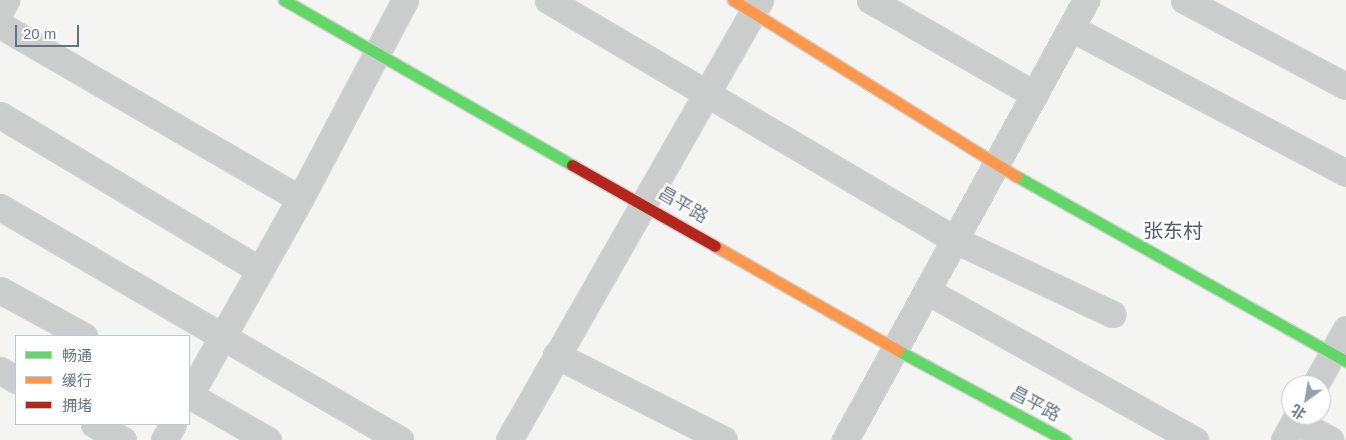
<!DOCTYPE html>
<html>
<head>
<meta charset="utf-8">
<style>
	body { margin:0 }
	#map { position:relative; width:1346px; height:440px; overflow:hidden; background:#f4f4f2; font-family:Arial,"Noto Sans SC",sans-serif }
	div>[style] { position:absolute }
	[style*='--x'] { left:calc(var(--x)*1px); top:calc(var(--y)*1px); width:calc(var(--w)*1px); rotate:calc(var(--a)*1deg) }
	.roads { filter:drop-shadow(1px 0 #d0d2d2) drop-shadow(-1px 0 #d0d2d2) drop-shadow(0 1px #d0d2d2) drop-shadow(0 -1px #d0d2d2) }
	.street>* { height:25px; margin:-12.5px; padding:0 12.5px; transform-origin:12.5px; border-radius:12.5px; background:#cbcdcd }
	.fast>* { height:11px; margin:-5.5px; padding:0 5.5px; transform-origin:5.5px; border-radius:5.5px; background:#63d668 }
	.slow>* { height:11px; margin:-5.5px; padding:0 5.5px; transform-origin:5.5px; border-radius:5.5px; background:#ff974d }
	.jam>* { height:11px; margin:-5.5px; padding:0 5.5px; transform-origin:5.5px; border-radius:5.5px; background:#b3261e }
	span { translate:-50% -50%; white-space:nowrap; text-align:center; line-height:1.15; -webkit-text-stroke:5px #fff; paint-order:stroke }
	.street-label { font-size:18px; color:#627484 }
	.quarter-label { font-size:20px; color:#515d68 }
	.legend { position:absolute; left:15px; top:335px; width:175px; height:90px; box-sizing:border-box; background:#fff; border:1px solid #c0c7ce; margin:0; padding:6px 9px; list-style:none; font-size:15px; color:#627484 }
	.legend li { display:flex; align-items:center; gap:10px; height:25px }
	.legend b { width:25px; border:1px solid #c0c7ce }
	.north { position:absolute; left:1281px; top:375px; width:50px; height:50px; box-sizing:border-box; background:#fff; border:1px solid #c0c7ce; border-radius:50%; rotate:212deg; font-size:14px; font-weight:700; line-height:20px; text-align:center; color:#627484 }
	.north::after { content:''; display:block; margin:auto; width:18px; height:22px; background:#95a1aa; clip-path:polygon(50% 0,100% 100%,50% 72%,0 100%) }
	.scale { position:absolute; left:15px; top:25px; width:64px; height:22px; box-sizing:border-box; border:2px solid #627484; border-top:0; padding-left:6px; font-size:15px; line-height:18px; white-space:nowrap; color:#627484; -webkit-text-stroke:4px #fff; paint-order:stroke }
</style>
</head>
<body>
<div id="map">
	<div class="roads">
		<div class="street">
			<i style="--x:548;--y:0;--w:472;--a:30.5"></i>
			<i style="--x:955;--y:240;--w:174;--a:25.2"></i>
			<i style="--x:870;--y:0;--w:190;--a:29.9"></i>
			<i style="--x:1184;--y:0;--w:183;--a:28"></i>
			<i style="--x:0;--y:11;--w:13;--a:-61"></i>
			<i style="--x:0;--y:25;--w:347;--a:30.1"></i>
			<i style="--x:1071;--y:28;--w:311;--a:27.8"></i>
			<i style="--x:0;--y:115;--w:303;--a:30.8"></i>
			<i style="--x:0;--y:207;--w:463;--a:30.2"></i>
			<i style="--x:0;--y:290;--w:96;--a:28.7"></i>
			<i style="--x:927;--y:291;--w:307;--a:29.1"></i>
			<i style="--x:556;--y:355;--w:188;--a:26.8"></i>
			<i style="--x:0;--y:370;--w:19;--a:32"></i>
			<i style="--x:1315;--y:385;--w:64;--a:-61"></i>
			<i style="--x:189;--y:395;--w:91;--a:29.7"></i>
			<i style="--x:189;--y:396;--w:226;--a:-60.6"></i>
			<i style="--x:300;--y:199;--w:225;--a:-62.2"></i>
			<i style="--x:1295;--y:421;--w:40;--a:28"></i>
			<i style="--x:94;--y:424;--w:33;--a:29"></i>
			<i style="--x:164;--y:440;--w:18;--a:-61"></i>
			<i style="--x:509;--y:440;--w:507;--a:-60.3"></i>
			<i style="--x:845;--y:440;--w:502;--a:-61.29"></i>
			<i style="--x:1284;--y:440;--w:29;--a:-61"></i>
		</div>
		<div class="fast">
			<i style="--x:284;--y:0;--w:332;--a:29.8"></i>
			<i style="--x:1016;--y:176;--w:378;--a:29.3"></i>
			<i style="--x:897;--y:350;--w:191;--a:28.2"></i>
		</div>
		<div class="slow">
			<i style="--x:733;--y:0;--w:333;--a:31.9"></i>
			<i style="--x:715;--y:246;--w:210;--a:29.7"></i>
		</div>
		<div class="jam">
			<i style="--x:572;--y:165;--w:164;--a:29.5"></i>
		</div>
	</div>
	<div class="street-label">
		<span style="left:683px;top:205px;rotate:30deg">昌平路</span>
		<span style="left:1035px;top:404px;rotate:28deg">昌平路</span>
	</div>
	<div class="quarter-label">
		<span style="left:1173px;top:231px">张东村</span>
	</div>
	<ul class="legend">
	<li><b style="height:6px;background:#63d668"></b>畅通</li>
	<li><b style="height:6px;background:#ff974d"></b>缓行</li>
	<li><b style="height:6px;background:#b3261e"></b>拥堵</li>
	</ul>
	<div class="north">北</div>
	<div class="scale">20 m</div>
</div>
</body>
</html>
